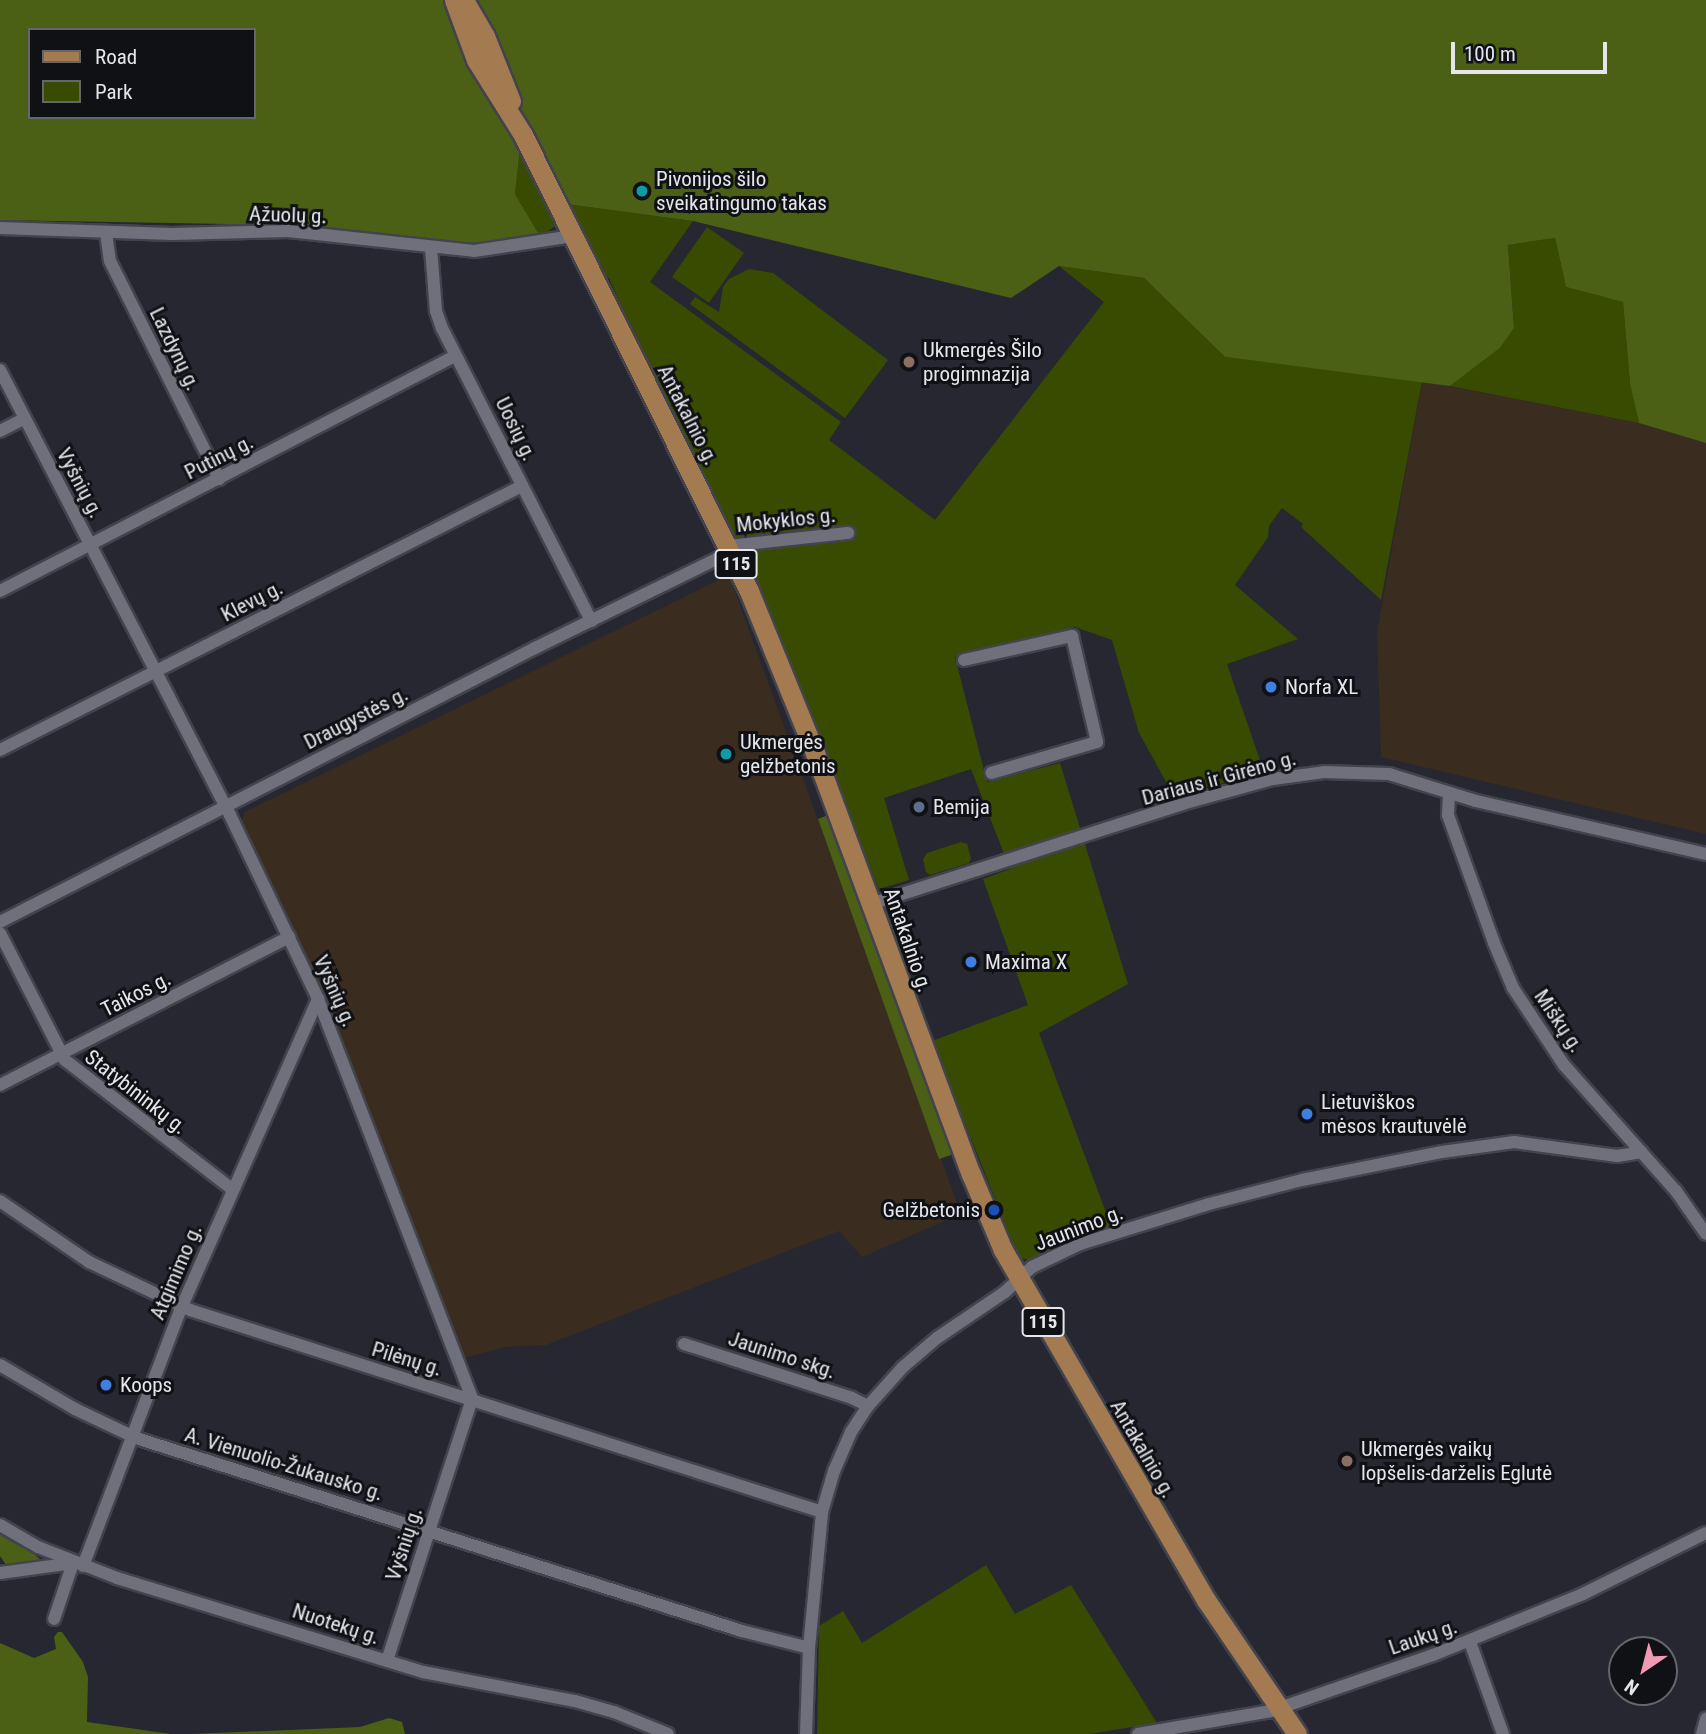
<!DOCTYPE html>
<html>
<head>
<meta charset="utf-8">
<style>
	body { margin:0 }
	#map { position:relative; width:1706px; height:1734px; overflow:hidden; background:#262731; font-family:"Roboto Condensed",sans-serif }
	div>[style] { position:absolute }
	[style*='--x'] { left:calc(var(--x)*1px); top:calc(var(--y)*1px); width:calc(var(--w)*1px); rotate:calc(var(--a)*1deg) }
	.industrial>* { inset:0; background:#3a2d1f }
	.green>* { inset:0; background:#394b01; transform-origin:0 0 }
	.forest>* { inset:0; background:#4b6015 }
	.roads { filter:drop-shadow(2px 0 #42434c) drop-shadow(-2px 0 #42434c) drop-shadow(0 2px #42434c) drop-shadow(0 -2px #42434c) }
	.minor>* { height:12px; margin:-6px; padding:0 6px; transform-origin:6px; border-radius:6px; background:#6f707c }
	.primary>* { height:19px; margin:-9.5px; padding:0 9.5px; transform-origin:9.5px; border-radius:9.5px; background:#a47b51 }
	.dots>* { width:19px; height:19px; translate:-50% -50%; box-sizing:border-box; border:4px solid #101115; border-radius:50% }
	span { translate:-50% -50%; white-space:nowrap; text-align:center; line-height:1.15; -webkit-text-stroke:6px #101115; paint-order:stroke }
	.shield-label span { padding:2px 5px; background:#101115; border:2px solid; border-radius:5px; -webkit-text-stroke-width:0 }
	.shield-label { font-size:19px; color:#e5e6ec; font-weight:700 }
	.poi-label { font-size:21px; color:#e5e6ec }
	.left { translate:0 -50%; text-align:left }
	.right { translate:-100% -50%; text-align:right }
	.street-label { font-size:21px; color:#e5e6ec }
	.legend { position:absolute; left:28px; top:28px; width:228px; height:91px; box-sizing:border-box; background:#101115; border:2px solid #65666b; margin:0; padding:9px 12px; list-style:none; font-size:21px; color:#e5e6ec }
	.legend li { display:flex; align-items:center; gap:14px; height:35px }
	.legend b { width:35px; border:2px solid #65666b }
	.north { position:absolute; left:1608px; top:1636px; width:70px; height:70px; box-sizing:border-box; background:#101115; border:2px solid #65666b; border-radius:50%; rotate:215deg; font-size:19px; font-weight:700; line-height:28px; text-align:center; color:#e5e6ec }
	.north::after { content:''; display:block; margin:auto; width:24px; height:32px; background:#f19ab3; clip-path:polygon(50% 0,100% 100%,50% 72%,0 100%) }
	.scale { position:absolute; left:1451px; top:42px; width:156px; height:32px; box-sizing:border-box; border:4px solid #e5e6ec; border-top:0; padding-left:9px; font-size:21px; line-height:24px; white-space:nowrap; color:#e5e6ec; -webkit-text-stroke:5px #101115; paint-order:stroke }
</style>
</head>
<body>
<div id="map">
	<div class="industrial">
		<i style="clip-path:polygon(1422px 381px,1639px 423px,1706px 443px,1706px 834px,1381px 757px,1377px 632px)"></i>
		<i style="clip-path:polygon(729px 575px,961px 1214px,862px 1257px,839px 1231px,546px 1345px,505px 1347px,460px 1359px,361px 1090px,299px 944px,241px 823px,245px 812px)"></i>
	</div>
	<div class="green">
		<i style="clip-path:polygon(520px 149px,555px 221px,554px 227px,540px 236px,515px 194px)"></i>
		<i style="clip-path:polygon(566px 204px,693px 221px,650px 282px,841px 422px,829px 440px,935px 520px,1104px 302px,1059px 266px,1144px 278px,1225px 357px,1422px 381px,1381px 600px,1301px 527px,1303px 524px,1282px 508px,1269px 526px,1268px 537px,1235px 585px,1298px 639px,1227px 664px,1264px 772px,1174px 796px,1139px 733px,1112px 640px,1075px 627px,955px 657px,987px 782px,1060px 763px,1128px 984px,1039px 1033px,1111px 1226px,1032px 1260px,1019px 1258px,932px 1041px,1028px 1005px,983px 879px,1010px 869px,971px 769px,884px 798px,909px 880px,879px 889px,749px 563px,616px 302px,618px 299px,609px 278px,604px 277px)"></i>
		<i style="left:707px;top:227px;width:45px;height:61px;rotate:35deg"></i>
		<i style="clip-path:polygon(1555px 238px,1566px 287px,1623px 302px,1630px 384px,1639px 423px,1450px 386px,1500px 348px,1514px 328px,1508px 245px)"></i>
		<i style="clip-path:polygon(749px 269px,773px 273px,888px 360px,845px 418px,690px 304px,695px 297px,719px 312px,723px 287px,729px 279px)"></i>
		<i style="clip-path:polygon(961px 842px,967px 844px,971px 858px,969px 863px,930px 875px,926px 872px,923px 859px,927px 853px)"></i>
		<i style="clip-path:polygon(986px 1565px,1015px 1614px,1071px 1585px,1157px 1723px,1089px 1734px,817px 1734px,819px 1626px,843px 1611px,862px 1643px)"></i>
	</div>
	<div class="forest">
		<i style="clip-path:polygon(evenodd,0 0,449px 0,520px 149px,515px 194px,540px 236px,495px 245px,469px 245px,281px 225px,0 220px,0 0,30px 30px,254px 30px,254px 117px,30px 117px,30px 30px)"></i>
		<i style="clip-path:polygon(469px 0,1706px 0,1706px 443px,1639px 423px,1630px 384px,1623px 302px,1566px 287px,1555px 238px,1508px 245px,1514px 328px,1500px 348px,1450px 386px,1225px 357px,1144px 278px,1059px 266px,1011px 298px,693px 221px,566px 204px)"></i>
		<i style="clip-path:polygon(828px 815px,954px 1154px,939px 1159px,818px 819px)"></i>
		<i style="clip-path:polygon(0 1534px,30px 1551px,40px 1559px,38px 1564px,9px 1569px,0 1556px)"></i>
		<i style="clip-path:polygon(58px 1632px,62px 1632px,83px 1662px,88px 1677px,87px 1722px,171px 1734px,0 1734px,0 1643px,34px 1658px,56px 1649px,54px 1637px)"></i>
		<i style="clip-path:polygon(389px 1718px,402px 1722px,405px 1734px,191px 1734px,360px 1727px)"></i>
	</div>
	<div class="roads">
		<div class="minor">
			<i style="--x:0;--y:228;--w:172;--a:2"></i>
			<i style="--x:172;--y:234;--w:116;--a:-1.5"></i>
			<i style="--x:288;--y:231;--w:187;--a:6.1"></i>
			<i style="--x:474;--y:251;--w:100;--a:-8.6"></i>
			<i style="--x:106;--y:233;--w:28;--a:82"></i>
			<i style="--x:110;--y:261;--w:244;--a:63.4"></i>
			<i style="--x:431;--y:248;--w:63;--a:85.5"></i>
			<i style="--x:436;--y:311;--w:18;--a:71"></i>
			<i style="--x:442;--y:328;--w:329;--a:63"></i>
			<i style="--x:0;--y:370;--w:501;--a:62.67"></i>
			<i style="--x:230;--y:815;--w:204;--a:64.4"></i>
			<i style="--x:318;--y:999;--w:429;--a:68.9"></i>
			<i style="--x:472;--y:1399;--w:275;--a:108"></i>
			<i style="--x:0;--y:431;--w:27;--a:-27"></i>
			<i style="--x:728;--y:546;--w:121;--a:-6.2"></i>
			<i style="--x:0;--y:591;--w:512;--a:-27.32"></i>
			<i style="--x:964;--y:660;--w:111;--a:-12.5"></i>
			<i style="--x:1072;--y:636;--w:109;--a:76.7"></i>
			<i style="--x:1097;--y:742;--w:110;--a:163.7"></i>
			<i style="--x:0;--y:750;--w:585;--a:-26.83"></i>
			<i style="--x:1449;--y:794;--w:21;--a:93"></i>
			<i style="--x:1448;--y:815;--w:136;--a:70.2"></i>
			<i style="--x:1494;--y:943;--w:49;--a:67.1"></i>
			<i style="--x:1513;--y:988;--w:92;--a:56.5"></i>
			<i style="--x:1564;--y:1065;--w:169;--a:48.4"></i>
			<i style="--x:1676;--y:1191;--w:52;--a:55.1"></i>
			<i style="--x:871;--y:904;--w:327;--a:-17.8"></i>
			<i style="--x:1182;--y:804;--w:94;--a:-15.4"></i>
			<i style="--x:1273;--y:779;--w:51;--a:-7.8"></i>
			<i style="--x:1324;--y:772;--w:65;--a:1.8"></i>
			<i style="--x:1389;--y:774;--w:91;--a:17.2"></i>
			<i style="--x:1476;--y:801;--w:236;--a:13"></i>
			<i style="--x:0;--y:922;--w:601;--a:-27.12"></i>
			<i style="--x:535;--y:648;--w:218;--a:-26.1"></i>
			<i style="--x:0;--y:933;--w:143;--a:62.9"></i>
			<i style="--x:65;--y:1060;--w:211;--a:37.7"></i>
			<i style="--x:0;--y:1085;--w:325;--a:-27.1"></i>
			<i style="--x:0;--y:1201;--w:108;--a:34.4"></i>
			<i style="--x:89;--y:1262;--w:112;--a:25.4"></i>
			<i style="--x:190;--y:1310;--w:663;--a:17.72"></i>
			<i style="--x:684;--y:1344;--w:176;--a:17.8"></i>
			<i style="--x:852;--y:1398;--w:18;--a:27"></i>
			<i style="--x:0;--y:1365;--w:87;--a:30.4"></i>
			<i style="--x:75;--y:1409;--w:68;--a:25.4"></i>
			<i style="--x:136;--y:1438;--w:636;--a:17.67"></i>
			<i style="--x:742;--y:1631;--w:69;--a:14.2"></i>
			<i style="--x:0;--y:1525;--w:44;--a:30.1"></i>
			<i style="--x:38;--y:1547;--w:85;--a:21.4"></i>
			<i style="--x:117;--y:1578;--w:320;--a:17.1"></i>
			<i style="--x:423;--y:1672;--w:155;--a:10.8"></i>
			<i style="--x:575;--y:1701;--w:41;--a:15.8"></i>
			<i style="--x:614;--y:1712;--w:58;--a:22.2"></i>
			<i style="--x:83;--y:1566;--w:278;--a:-69.2"></i>
			<i style="--x:182;--y:1306;--w:336;--a:-66.1"></i>
			<i style="--x:0;--y:1573;--w:74;--a:-7.8"></i>
			<i style="--x:73;--y:1563;--w:59;--a:108.7"></i>
			<i style="--x:1470;--y:1642;--w:98;--a:70.3"></i>
			<i style="--x:806;--y:1734;--w:86;--a:-88"></i>
			<i style="--x:809;--y:1648;--w:137;--a:-84.5"></i>
			<i style="--x:822;--y:1512;--w:43;--a:-73.7"></i>
			<i style="--x:834;--y:1471;--w:43;--a:-66.4"></i>
			<i style="--x:851;--y:1432;--w:31;--a:-57"></i>
			<i style="--x:868;--y:1406;--w:52;--a:-48.1"></i>
			<i style="--x:903;--y:1367;--w:45;--a:-40.5"></i>
			<i style="--x:937;--y:1338;--w:82;--a:-34.1"></i>
			<i style="--x:1005;--y:1292;--w:37;--a:-43"></i>
			<i style="--x:1032;--y:1267;--w:53;--a:-25.6"></i>
			<i style="--x:1080;--y:1244;--w:135;--a:-17.2"></i>
			<i style="--x:1209;--y:1204;--w:96;--a:-14.5"></i>
			<i style="--x:1302;--y:1180;--w:143;--a:-11.3"></i>
			<i style="--x:1442;--y:1152;--w:73;--a:-7.9"></i>
			<i style="--x:1514;--y:1142;--w:104;--a:7.7"></i>
			<i style="--x:1617;--y:1156;--w:25;--a:-9"></i>
			<i style="--x:1138;--y:1734;--w:135;--a:-9.8"></i>
			<i style="--x:1271;--y:1711;--w:171;--a:-19.1"></i>
			<i style="--x:1433;--y:1655;--w:162;--a:-22.1"></i>
			<i style="--x:1583;--y:1594;--w:137;--a:-26.4"></i>
			<i style="--x:1702;--y:1734;--w:16;--a:-75"></i>
		</div>
		<div class="primary">
			<i style="--x:454;--y:0;--w:64;--a:69.9"></i>
			<i style="--x:476;--y:60;--w:89;--a:57.9"></i>
			<i style="--x:523;--y:135;--w:509;--a:63.64"></i>
			<i style="--x:749;--y:591;--w:175;--a:67.8"></i>
			<i style="--x:815;--y:753;--w:449;--a:69.7"></i>
			<i style="--x:971;--y:1174;--w:82;--a:67.2"></i>
			<i style="--x:1003;--y:1250;--w:405;--a:59.9"></i>
			<i style="--x:1206;--y:1600;--w:162;--a:55.8"></i>
			<i style="--x:464;--y:0;--w:42;--a:59.7"></i>
			<i style="--x:485;--y:36;--w:70;--a:68.2"></i>
		</div>
	</div>
	<div class="dots">
		<i style="left:642px;top:191px;background:#0f9aa8"></i>
		<i style="left:909px;top:362px;background:#8d6e63"></i>
		<i style="left:1271px;top:687px;background:#3f7fe0"></i>
		<i style="left:726px;top:754px;background:#0f9aa8"></i>
		<i style="left:919px;top:807px;background:#5c6f8a"></i>
		<i style="left:971px;top:962px;background:#3f7fe0"></i>
		<i style="left:1307px;top:1114px;background:#3f7fe0"></i>
		<i style="left:994px;top:1210px;background:#1a4fb4"></i>
		<i style="left:106px;top:1385px;background:#3f7fe0"></i>
		<i style="left:1347px;top:1461px;background:#8d6e63"></i>
	</div>
	<div class="shield-label">
		<span style="left:736px;top:564px">115</span>
		<span style="left:1043px;top:1322px">115</span>
	</div>
	<div class="poi-label">
		<span class="left" style="left:656px;top:191px">Pivonijos šilo<br>sveikatingumo takas</span>
		<span class="left" style="left:923px;top:362px">Ukmergės Šilo<br>progimnazija</span>
		<span class="left" style="left:1285px;top:687px">Norfa XL</span>
		<span class="left" style="left:740px;top:754px">Ukmergės<br>gelžbetonis</span>
		<span class="left" style="left:933px;top:807px">Bemija</span>
		<span class="left" style="left:985px;top:962px">Maxima X</span>
		<span class="left" style="left:1321px;top:1114px">Lietuviškos<br>mėsos krautuvėlė</span>
		<span class="right" style="left:980px;top:1210px">Gelžbetonis</span>
		<span class="left" style="left:120px;top:1385px">Koops</span>
		<span class="left" style="left:1361px;top:1461px">Ukmergės vaikų<br>lopšelis-darželis Eglutė</span>
	</div>
	<div class="street-label">
		<span style="left:288px;top:215px;rotate:2deg">Ąžuolų g.</span>
		<span style="left:175px;top:349px;rotate:64deg">Lazdynų g.</span>
		<span style="left:688px;top:415px;rotate:63deg">Antakalnio g.</span>
		<span style="left:516px;top:429px;rotate:64deg">Uosių g.</span>
		<span style="left:219px;top:457px;rotate:-27deg">Putinų g.</span>
		<span style="left:80px;top:483px;rotate:62deg">Vyšnių g.</span>
		<span style="left:786px;top:520px;rotate:-6deg">Mokyklos g.</span>
		<span style="left:252px;top:601px;rotate:-27deg">Klevų g.</span>
		<span style="left:356px;top:718px;rotate:-27deg">Draugystės g.</span>
		<span style="left:1219px;top:778px;rotate:-15deg">Dariaus ir Girėno g.</span>
		<span style="left:908px;top:940px;rotate:71deg">Antakalnio g.</span>
		<span style="left:335px;top:991px;rotate:66deg">Vyšnių g.</span>
		<span style="left:136px;top:994px;rotate:-27deg">Taikos g.</span>
		<span style="left:1559px;top:1021px;rotate:56deg">Miškų g.</span>
		<span style="left:136px;top:1092px;rotate:38deg">Statybininkų g.</span>
		<span style="left:1079px;top:1228px;rotate:-21deg">Jaunimo g.</span>
		<span style="left:176px;top:1272px;rotate:-67deg">Atgimimo g.</span>
		<span style="left:782px;top:1355px;rotate:18deg">Jaunimo skg.</span>
		<span style="left:407px;top:1359px;rotate:17deg">Pilėnų g.</span>
		<span style="left:1143px;top:1449px;rotate:60deg">Antakalnio g.</span>
		<span style="left:284px;top:1464px;rotate:17deg">A. Vienuolio-Žukausko g.</span>
		<span style="left:404px;top:1544px;rotate:-72deg">Vyšnių g.</span>
		<span style="left:336px;top:1624px;rotate:18deg">Nuotekų g.</span>
		<span style="left:1423px;top:1637px;rotate:-19deg">Laukų g.</span>
	</div>
	<ul class="legend">
	<li><b style="height:9px;background:#a47b51"></b>Road</li>
	<li><b style="height:19px;background:#394b01"></b>Park</li>
	</ul>
	<div class="north">N</div>
	<div class="scale">100 m</div>
</div>
</body>
</html>
